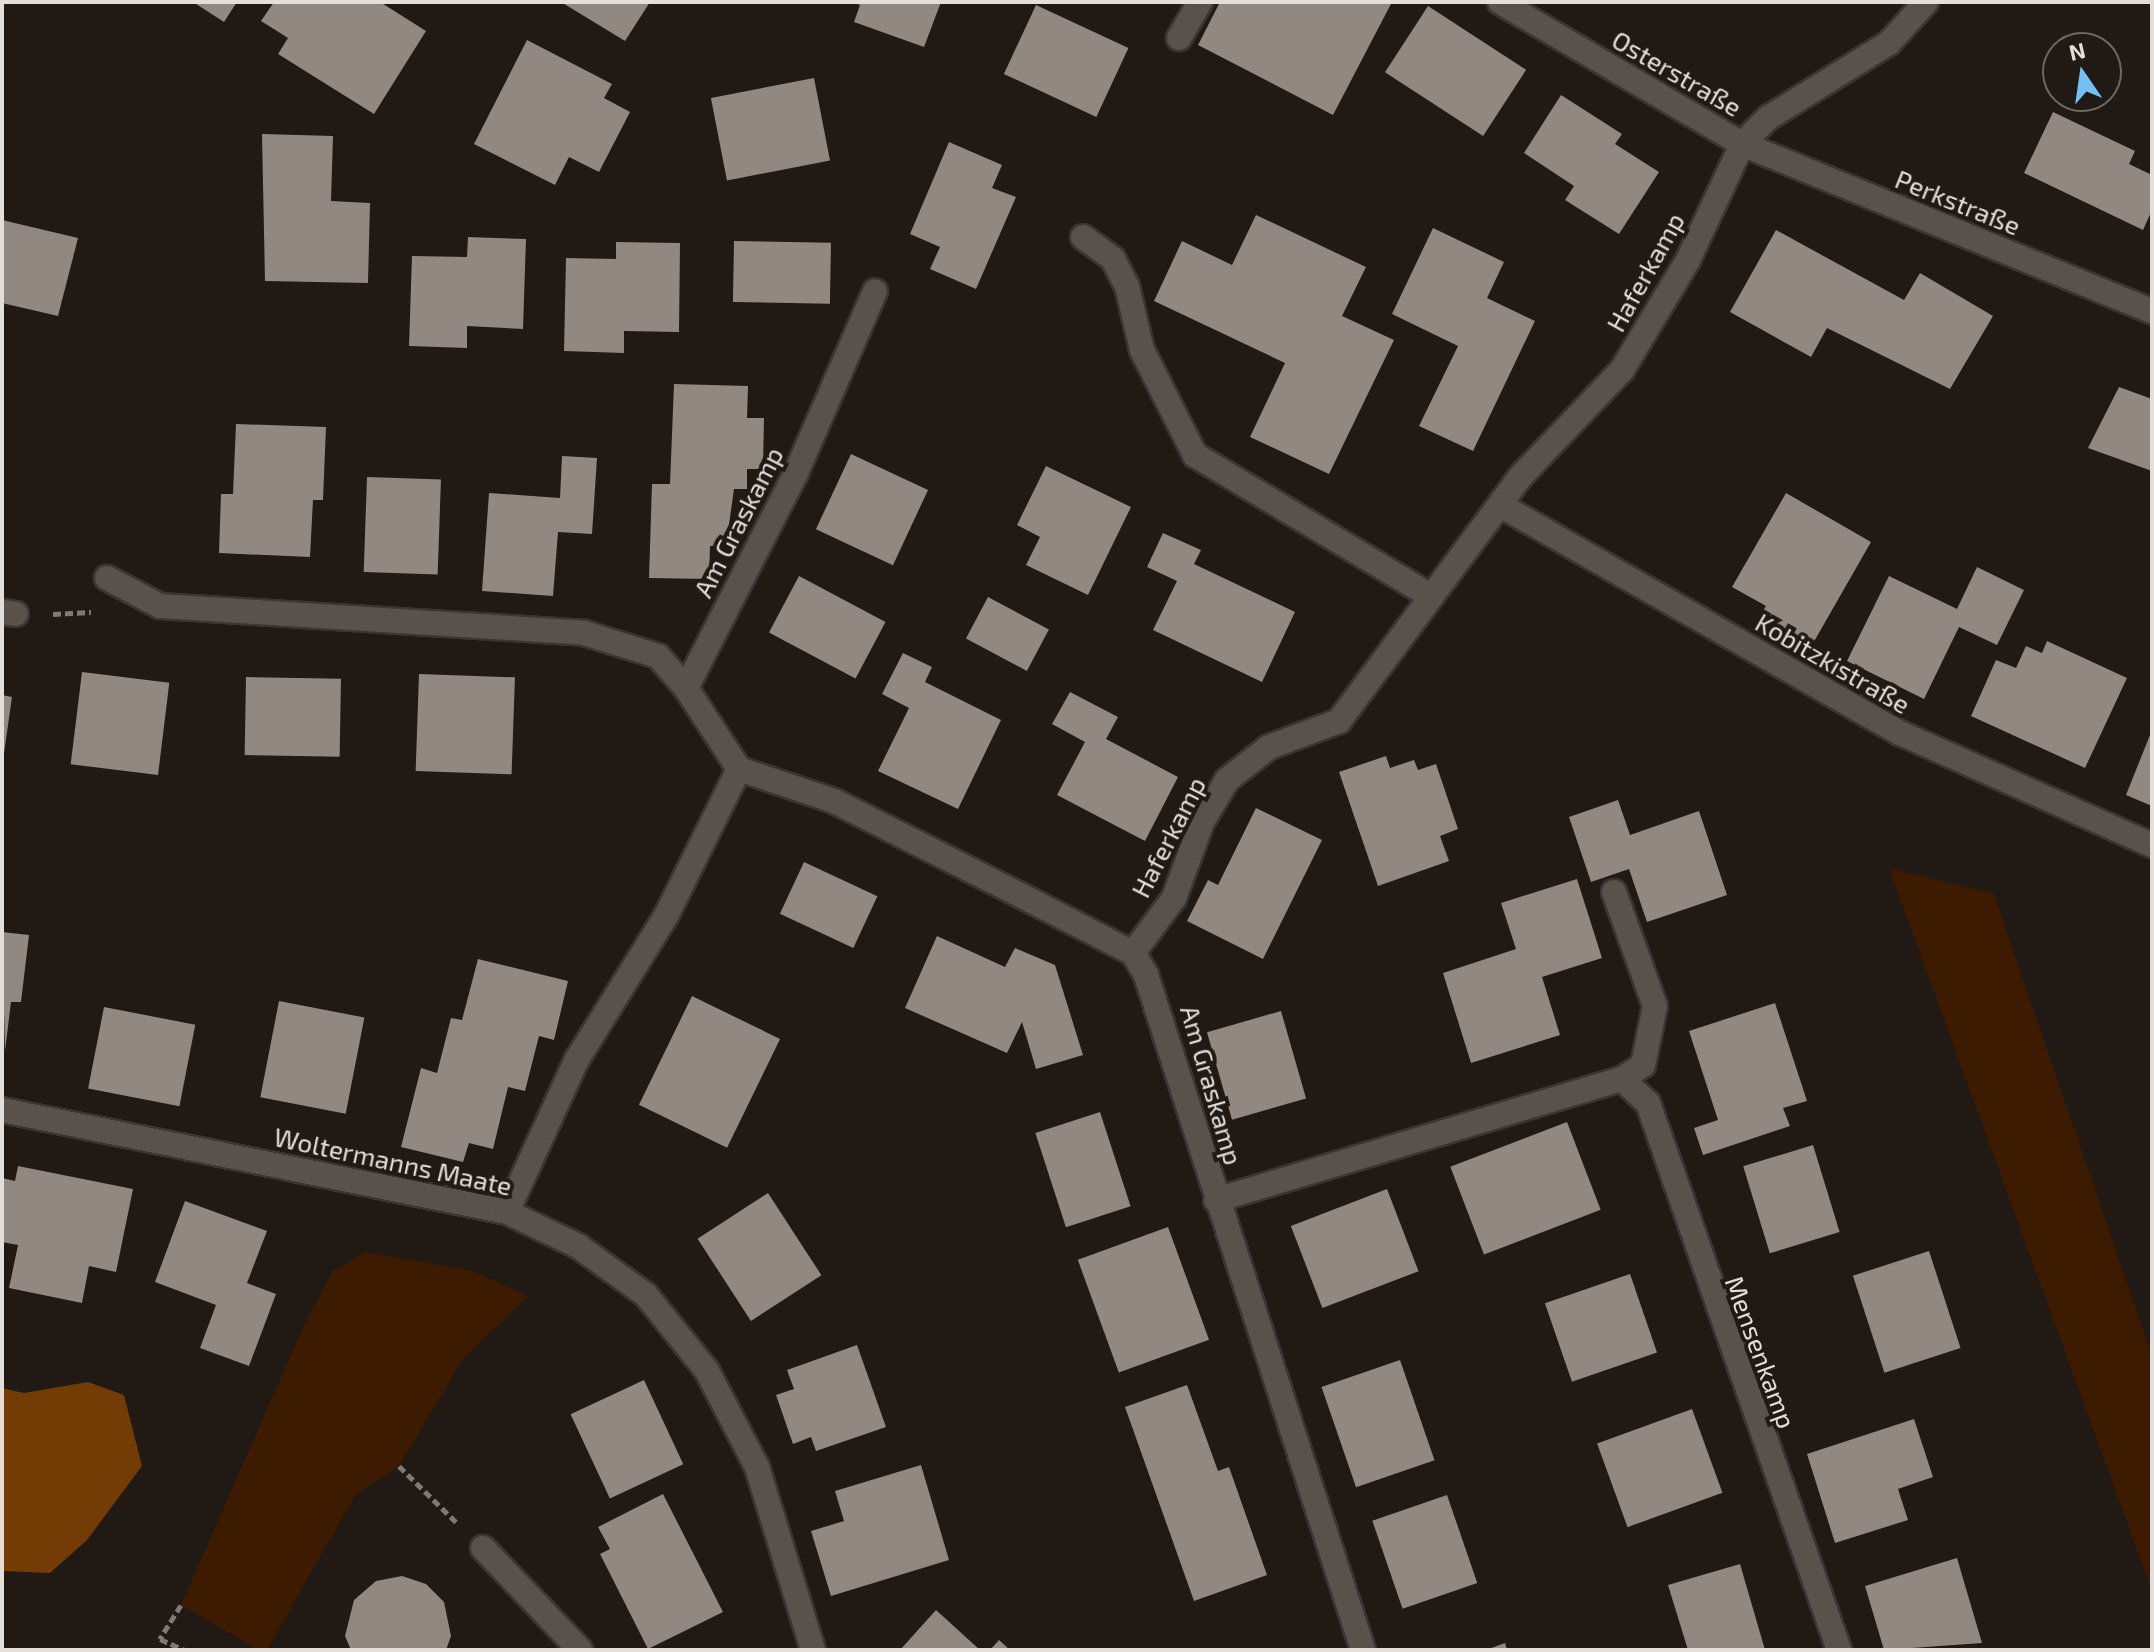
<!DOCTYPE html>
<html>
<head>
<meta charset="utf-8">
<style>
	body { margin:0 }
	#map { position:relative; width:2154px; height:1652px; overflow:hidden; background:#201914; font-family:"Exo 2",sans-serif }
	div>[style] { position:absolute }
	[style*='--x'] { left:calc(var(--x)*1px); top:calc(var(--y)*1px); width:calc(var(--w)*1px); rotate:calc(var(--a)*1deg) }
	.green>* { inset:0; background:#3d1b00 }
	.water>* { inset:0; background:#723c04 }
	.building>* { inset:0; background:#918881; transform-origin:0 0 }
	.path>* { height:5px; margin-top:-2.5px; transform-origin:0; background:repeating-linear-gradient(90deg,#7f7974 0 8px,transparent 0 12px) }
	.roads { filter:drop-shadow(2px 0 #3a3532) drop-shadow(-2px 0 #3a3532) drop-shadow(0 2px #3a3532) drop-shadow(0 -2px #3a3532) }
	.minor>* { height:24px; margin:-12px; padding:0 12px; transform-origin:12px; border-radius:12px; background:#59514b }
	span { translate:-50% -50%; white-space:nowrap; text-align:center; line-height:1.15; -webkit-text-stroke:8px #201914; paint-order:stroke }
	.street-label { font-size:26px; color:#e3deda }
	.frame { position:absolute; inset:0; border:4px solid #e3deda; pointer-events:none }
	.north { position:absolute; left:2042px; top:32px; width:80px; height:80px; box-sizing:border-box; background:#201914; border:2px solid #6e6863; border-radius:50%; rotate:347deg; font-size:22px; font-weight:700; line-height:32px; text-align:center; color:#e3deda }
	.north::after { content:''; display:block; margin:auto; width:28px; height:36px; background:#71c1f4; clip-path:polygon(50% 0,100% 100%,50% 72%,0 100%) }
</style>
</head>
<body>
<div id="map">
	<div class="green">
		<i style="clip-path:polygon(1889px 868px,1994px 894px,2152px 1356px,2152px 1591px)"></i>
		<i style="clip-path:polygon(365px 1252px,473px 1271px,528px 1296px,462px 1360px,399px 1466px,356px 1494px,267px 1650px,259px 1650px,181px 1605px,304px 1325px,333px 1271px)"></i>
	</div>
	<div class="water">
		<i style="clip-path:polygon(88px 1382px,124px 1395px,142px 1466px,87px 1540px,50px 1573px,2px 1571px,2px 1388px,24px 1393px)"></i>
	</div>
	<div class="building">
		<i style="clip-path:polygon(193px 2px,237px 2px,224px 22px)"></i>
		<i style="clip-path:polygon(274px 2px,380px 2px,426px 31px,374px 114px,278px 54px,288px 38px,261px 21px)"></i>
		<i style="clip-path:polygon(561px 2px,650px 2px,625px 41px)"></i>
		<i style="clip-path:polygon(852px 2px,941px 2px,924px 47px,854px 22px,860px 5px)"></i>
		<i style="clip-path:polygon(1220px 2px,1392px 2px,1333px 115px,1198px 45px)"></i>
		<i style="left:1036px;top:5px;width:102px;height:76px;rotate:25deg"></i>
		<i style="left:1428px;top:6px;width:117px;height:79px;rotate:33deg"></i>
		<i style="clip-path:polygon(527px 40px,612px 84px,604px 98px,630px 112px,599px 172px,569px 157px,555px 185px,474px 144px)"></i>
		<i style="left:814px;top:78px;width:84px;height:105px;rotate:79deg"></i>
		<i style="clip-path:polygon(1561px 95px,1622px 134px,1615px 144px,1659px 172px,1619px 234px,1565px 200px,1574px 186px,1524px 153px)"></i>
		<i style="clip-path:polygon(2053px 112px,2135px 151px,2129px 164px,2152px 175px,2152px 210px,2143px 230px,2024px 173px)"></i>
		<i style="clip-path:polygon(262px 134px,333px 136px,331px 201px,370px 203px,368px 283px,265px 281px)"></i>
		<i style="clip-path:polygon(949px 142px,1002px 165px,992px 188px,1016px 197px,976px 289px,930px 269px,940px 247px,910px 234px)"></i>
		<i style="clip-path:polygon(1256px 215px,1366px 267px,1342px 316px,1394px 340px,1329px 474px,1250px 437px,1285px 363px,1154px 301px,1182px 241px,1232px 265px)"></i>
		<i style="clip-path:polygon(2px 220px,78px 238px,58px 316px,2px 303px)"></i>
		<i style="clip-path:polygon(1433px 228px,1504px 262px,1487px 298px,1535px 321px,1473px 451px,1419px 426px,1458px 346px,1392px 314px)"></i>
		<i style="clip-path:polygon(1776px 230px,1904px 300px,1920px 273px,1993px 316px,1950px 389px,1827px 328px,1811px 357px,1730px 312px)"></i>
		<i style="clip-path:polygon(468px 237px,526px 239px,523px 329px,467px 326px,467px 348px,409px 346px,412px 256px,467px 257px)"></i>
		<i style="left:734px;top:241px;width:97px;height:61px;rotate:1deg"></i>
		<i style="clip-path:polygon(616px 242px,680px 243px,679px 332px,624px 331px,624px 353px,564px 351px,566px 258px,616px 259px)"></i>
		<i style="clip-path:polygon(674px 384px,748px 386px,747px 418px,764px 418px,763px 469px,747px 469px,747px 489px,734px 489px,726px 546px,710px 546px,709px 579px,649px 578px,652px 484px,670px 484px)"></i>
		<i style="clip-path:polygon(2119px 387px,2152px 399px,2152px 471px,2088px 448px)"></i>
		<i style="clip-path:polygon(236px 424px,326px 427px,323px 500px,313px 500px,310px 557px,219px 553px,221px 494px,233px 494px)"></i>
		<i style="left:851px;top:454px;width:85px;height:83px;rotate:25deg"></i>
		<i style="clip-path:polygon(562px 456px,597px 458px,592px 534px,558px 532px,553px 596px,482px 591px,489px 493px,560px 498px)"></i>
		<i style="clip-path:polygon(1046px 466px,1131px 507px,1088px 595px,1026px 565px,1040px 537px,1017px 525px)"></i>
		<i style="left:367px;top:477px;width:74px;height:95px;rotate:2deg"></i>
		<i style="clip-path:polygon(1786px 493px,1871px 542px,1812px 645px,1760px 615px,1766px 606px,1732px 587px)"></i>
		<i style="clip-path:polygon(1163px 533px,1201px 550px,1194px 564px,1295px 612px,1262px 682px,1153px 630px,1177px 581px,1147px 567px)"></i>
		<i style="clip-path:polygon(1977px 567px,2024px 590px,1997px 645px,1959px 627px,1924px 699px,1847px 661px,1889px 576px,1957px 609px)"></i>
		<i style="left:799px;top:576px;width:98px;height:64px;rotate:28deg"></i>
		<i style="left:988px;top:597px;width:69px;height:47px;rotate:28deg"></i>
		<i style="clip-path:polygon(2047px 641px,2127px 678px,2085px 768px,1971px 716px,1996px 660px,2016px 668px,2026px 646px,2042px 653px)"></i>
		<i style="clip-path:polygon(903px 653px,932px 667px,925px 682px,1001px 720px,958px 809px,878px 771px,909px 708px,882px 694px)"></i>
		<i style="left:82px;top:672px;width:88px;height:93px;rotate:7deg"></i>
		<i style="left:419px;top:674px;width:96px;height:97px;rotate:2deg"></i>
		<i style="left:246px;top:677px;width:95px;height:78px;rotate:1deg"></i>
		<i style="clip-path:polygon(1070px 692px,1118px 717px,1106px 739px,1178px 777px,1145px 841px,1057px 795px,1085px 742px,1052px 724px)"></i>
		<i style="clip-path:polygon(2px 695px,12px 697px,4px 753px,2px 752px)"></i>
		<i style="clip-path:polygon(2152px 730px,2152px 806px,2126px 795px)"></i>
		<i style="clip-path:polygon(1386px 756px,1390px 768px,1414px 760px,1418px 770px,1436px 764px,1458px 829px,1440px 836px,1449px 861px,1378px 886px,1339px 772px)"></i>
		<i style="clip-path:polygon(1618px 800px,1630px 835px,1699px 811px,1727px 895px,1647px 922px,1629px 869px,1591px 882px,1569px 817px)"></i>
		<i style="clip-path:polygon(1256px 808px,1322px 840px,1263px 959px,1187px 921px,1208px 880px,1218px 885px)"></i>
		<i style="left:804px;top:862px;width:81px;height:57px;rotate:25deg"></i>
		<i style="clip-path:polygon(1577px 879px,1602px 958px,1542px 977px,1560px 1035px,1471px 1063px,1443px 973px,1516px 949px,1501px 903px)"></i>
		<i style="clip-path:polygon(2px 932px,29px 935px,21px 1002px,11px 1002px,5px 1051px)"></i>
		<i style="clip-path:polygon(937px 936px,1005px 967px,1015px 948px,1055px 965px,1083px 1055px,1036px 1069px,1022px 1022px,1007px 1053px,905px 1008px)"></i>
		<i style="clip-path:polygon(478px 959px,568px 981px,554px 1040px,539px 1036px,525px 1091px,508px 1087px,493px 1149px,469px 1143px,463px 1162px,401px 1147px,421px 1068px,437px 1073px,451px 1018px,462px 1020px)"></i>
		<i style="left:692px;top:996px;width:98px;height:121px;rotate:26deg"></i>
		<i style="left:279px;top:1001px;width:87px;height:98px;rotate:11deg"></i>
		<i style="clip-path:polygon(1775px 1003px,1807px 1101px,1783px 1108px,1790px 1126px,1703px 1155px,1694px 1128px,1718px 1120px,1689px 1031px)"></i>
		<i style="left:104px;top:1007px;width:93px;height:83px;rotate:11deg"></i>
		<i style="left:1281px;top:1011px;width:91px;height:77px;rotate:74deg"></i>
		<i style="left:1100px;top:1112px;width:99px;height:68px;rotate:72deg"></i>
		<i style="left:1567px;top:1122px;width:94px;height:125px;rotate:69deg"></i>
		<i style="left:1813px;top:1145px;width:91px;height:73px;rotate:73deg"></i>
		<i style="clip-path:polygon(18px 1166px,133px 1189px,116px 1272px,89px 1266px,82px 1303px,9px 1288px,18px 1245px,2px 1242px,2px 1178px,15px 1181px)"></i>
		<i style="left:1387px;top:1189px;width:88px;height:103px;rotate:69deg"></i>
		<i style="left:768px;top:1193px;width:98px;height:84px;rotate:57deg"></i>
		<i style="clip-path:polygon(185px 1201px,267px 1231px,247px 1283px,276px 1294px,249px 1366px,200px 1348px,216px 1305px,155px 1282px)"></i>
		<i style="left:1168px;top:1227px;width:120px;height:96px;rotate:70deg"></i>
		<i style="left:1929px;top:1251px;width:102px;height:80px;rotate:72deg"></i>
		<i style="left:1630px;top:1274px;width:83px;height:90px;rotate:71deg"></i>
		<i style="clip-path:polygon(857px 1345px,886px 1427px,816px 1451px,811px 1437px,793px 1444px,776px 1395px,794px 1389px,787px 1370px)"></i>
		<i style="left:1400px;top:1360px;width:106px;height:83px;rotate:71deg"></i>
		<i style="left:644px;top:1380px;width:93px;height:81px;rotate:65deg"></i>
		<i style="clip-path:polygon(1187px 1385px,1218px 1471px,1229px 1467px,1267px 1575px,1194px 1601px,1125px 1407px)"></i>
		<i style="left:1692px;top:1409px;width:89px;height:101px;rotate:70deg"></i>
		<i style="clip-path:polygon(1914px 1419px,1933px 1477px,1898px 1489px,1908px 1520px,1835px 1543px,1807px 1454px)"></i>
		<i style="clip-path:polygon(921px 1465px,949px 1560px,831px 1596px,811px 1531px,844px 1521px,835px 1491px)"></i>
		<i style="clip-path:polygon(663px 1494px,723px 1612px,648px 1649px,600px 1554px,610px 1549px,598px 1527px)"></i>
		<i style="left:1447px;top:1495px;width:93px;height:79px;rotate:71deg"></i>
		<i style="clip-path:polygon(1957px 1558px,1982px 1643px,1884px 1650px,1865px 1586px)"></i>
		<i style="clip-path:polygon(1740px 1564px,1765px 1650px,1688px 1650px,1668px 1585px)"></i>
		<i style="clip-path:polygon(402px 1576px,426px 1584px,444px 1602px,451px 1636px,446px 1650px,351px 1650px,345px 1636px,354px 1600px,376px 1581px)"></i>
		<i style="clip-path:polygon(936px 1610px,980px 1650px,900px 1650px)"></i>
		<i style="clip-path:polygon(999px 1640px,1010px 1650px,990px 1650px)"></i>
		<i style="clip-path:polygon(1505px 1643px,1507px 1650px,1486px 1650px)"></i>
	</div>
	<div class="path">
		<i style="--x:53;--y:614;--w:38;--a:-3"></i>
		<i style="--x:399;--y:1466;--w:84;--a:44.5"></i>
		<i style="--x:181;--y:1605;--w:40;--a:122"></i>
		<i style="--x:160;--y:1639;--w:27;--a:24"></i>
	</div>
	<div class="roads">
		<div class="minor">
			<i style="--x:1500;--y:2;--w:281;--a:30.4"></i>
			<i style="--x:1742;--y:144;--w:443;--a:22.2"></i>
			<i style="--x:1179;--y:38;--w:42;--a:-59.7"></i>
			<i style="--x:1083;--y:237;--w:37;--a:36"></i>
			<i style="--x:1113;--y:259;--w:30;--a:63"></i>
			<i style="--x:1127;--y:286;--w:66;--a:76.8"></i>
			<i style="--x:1142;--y:350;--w:118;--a:63.2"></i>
			<i style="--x:1195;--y:455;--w:275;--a:30.9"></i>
			<i style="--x:1500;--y:505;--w:460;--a:29.7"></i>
			<i style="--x:1900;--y:733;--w:276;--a:24"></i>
			<i style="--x:107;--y:578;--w:60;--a:27.8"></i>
			<i style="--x:160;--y:606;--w:425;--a:3.6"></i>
			<i style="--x:584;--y:633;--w:77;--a:17.3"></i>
			<i style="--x:658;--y:656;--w:43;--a:48.8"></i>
			<i style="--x:2;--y:612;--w:14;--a:8"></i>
			<i style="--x:739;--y:769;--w:97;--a:-123.2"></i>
			<i style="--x:686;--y:688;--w:242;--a:-62.9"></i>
			<i style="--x:796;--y:473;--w:198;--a:-66.5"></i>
			<i style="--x:1614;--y:892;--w:121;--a:70.2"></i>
			<i style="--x:1655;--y:1006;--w:60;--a:101.5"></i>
			<i style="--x:1643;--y:1065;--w:25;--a:146"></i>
			<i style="--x:1133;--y:953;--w:69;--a:-53.3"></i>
			<i style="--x:1174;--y:898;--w:81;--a:-69.8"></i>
			<i style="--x:1202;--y:822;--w:49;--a:-59.2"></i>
			<i style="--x:1227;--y:780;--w:53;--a:-38.2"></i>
			<i style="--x:1269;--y:747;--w:75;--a:-20.4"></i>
			<i style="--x:1339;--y:721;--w:307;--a:-53.4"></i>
			<i style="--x:1522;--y:475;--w:145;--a:-46.4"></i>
			<i style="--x:1622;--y:370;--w:128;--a:-59"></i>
			<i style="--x:1688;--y:260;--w:128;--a:-65"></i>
			<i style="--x:1742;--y:144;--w:37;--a:-45"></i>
			<i style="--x:1768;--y:118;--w:142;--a:-31.8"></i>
			<i style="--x:1889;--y:43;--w:55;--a:-47.9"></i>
			<i style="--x:2;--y:1110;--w:515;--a:11.42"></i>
			<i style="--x:507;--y:1212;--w:79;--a:25.6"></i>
			<i style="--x:578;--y:1246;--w:84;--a:35.8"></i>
			<i style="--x:646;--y:1295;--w:97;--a:51.2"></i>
			<i style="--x:707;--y:1371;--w:108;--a:62.5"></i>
			<i style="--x:757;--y:1467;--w:191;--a:73"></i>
			<i style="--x:1216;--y:1200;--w:424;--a:-16.6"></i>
			<i style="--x:1622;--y:1079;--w:35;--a:43"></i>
			<i style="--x:1648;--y:1103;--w:579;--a:70.75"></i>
			<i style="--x:507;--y:1212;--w:166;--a:-65.4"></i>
			<i style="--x:576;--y:1061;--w:171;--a:-58.2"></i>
			<i style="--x:666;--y:916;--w:164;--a:-63.6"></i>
			<i style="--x:739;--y:769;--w:100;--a:18.6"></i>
			<i style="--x:834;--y:801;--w:208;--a:26.8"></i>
			<i style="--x:1020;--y:895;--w:127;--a:27.2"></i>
			<i style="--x:1133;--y:953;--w:26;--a:59"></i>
			<i style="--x:1146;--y:975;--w:709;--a:72.18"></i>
			<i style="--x:483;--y:1548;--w:141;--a:46.4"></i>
		</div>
	</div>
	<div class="street-label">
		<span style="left:1677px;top:73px;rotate:30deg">Osterstraße</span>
		<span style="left:1958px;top:202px;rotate:22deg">Perkstraße</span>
		<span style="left:1645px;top:272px;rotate:-61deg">Haferkamp</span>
		<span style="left:738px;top:522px;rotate:-63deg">Am Graskamp</span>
		<span style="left:1833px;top:663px;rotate:30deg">Kobitzkistraße</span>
		<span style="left:1168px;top:837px;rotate:-63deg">Haferkamp</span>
		<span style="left:1212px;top:1085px;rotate:74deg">Am Graskamp</span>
		<span style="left:393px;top:1161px;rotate:12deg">Woltermanns Maate</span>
		<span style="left:1761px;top:1352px;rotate:70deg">Mensenkamp</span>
	</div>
	<div class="frame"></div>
	<div class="north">N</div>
</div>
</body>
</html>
